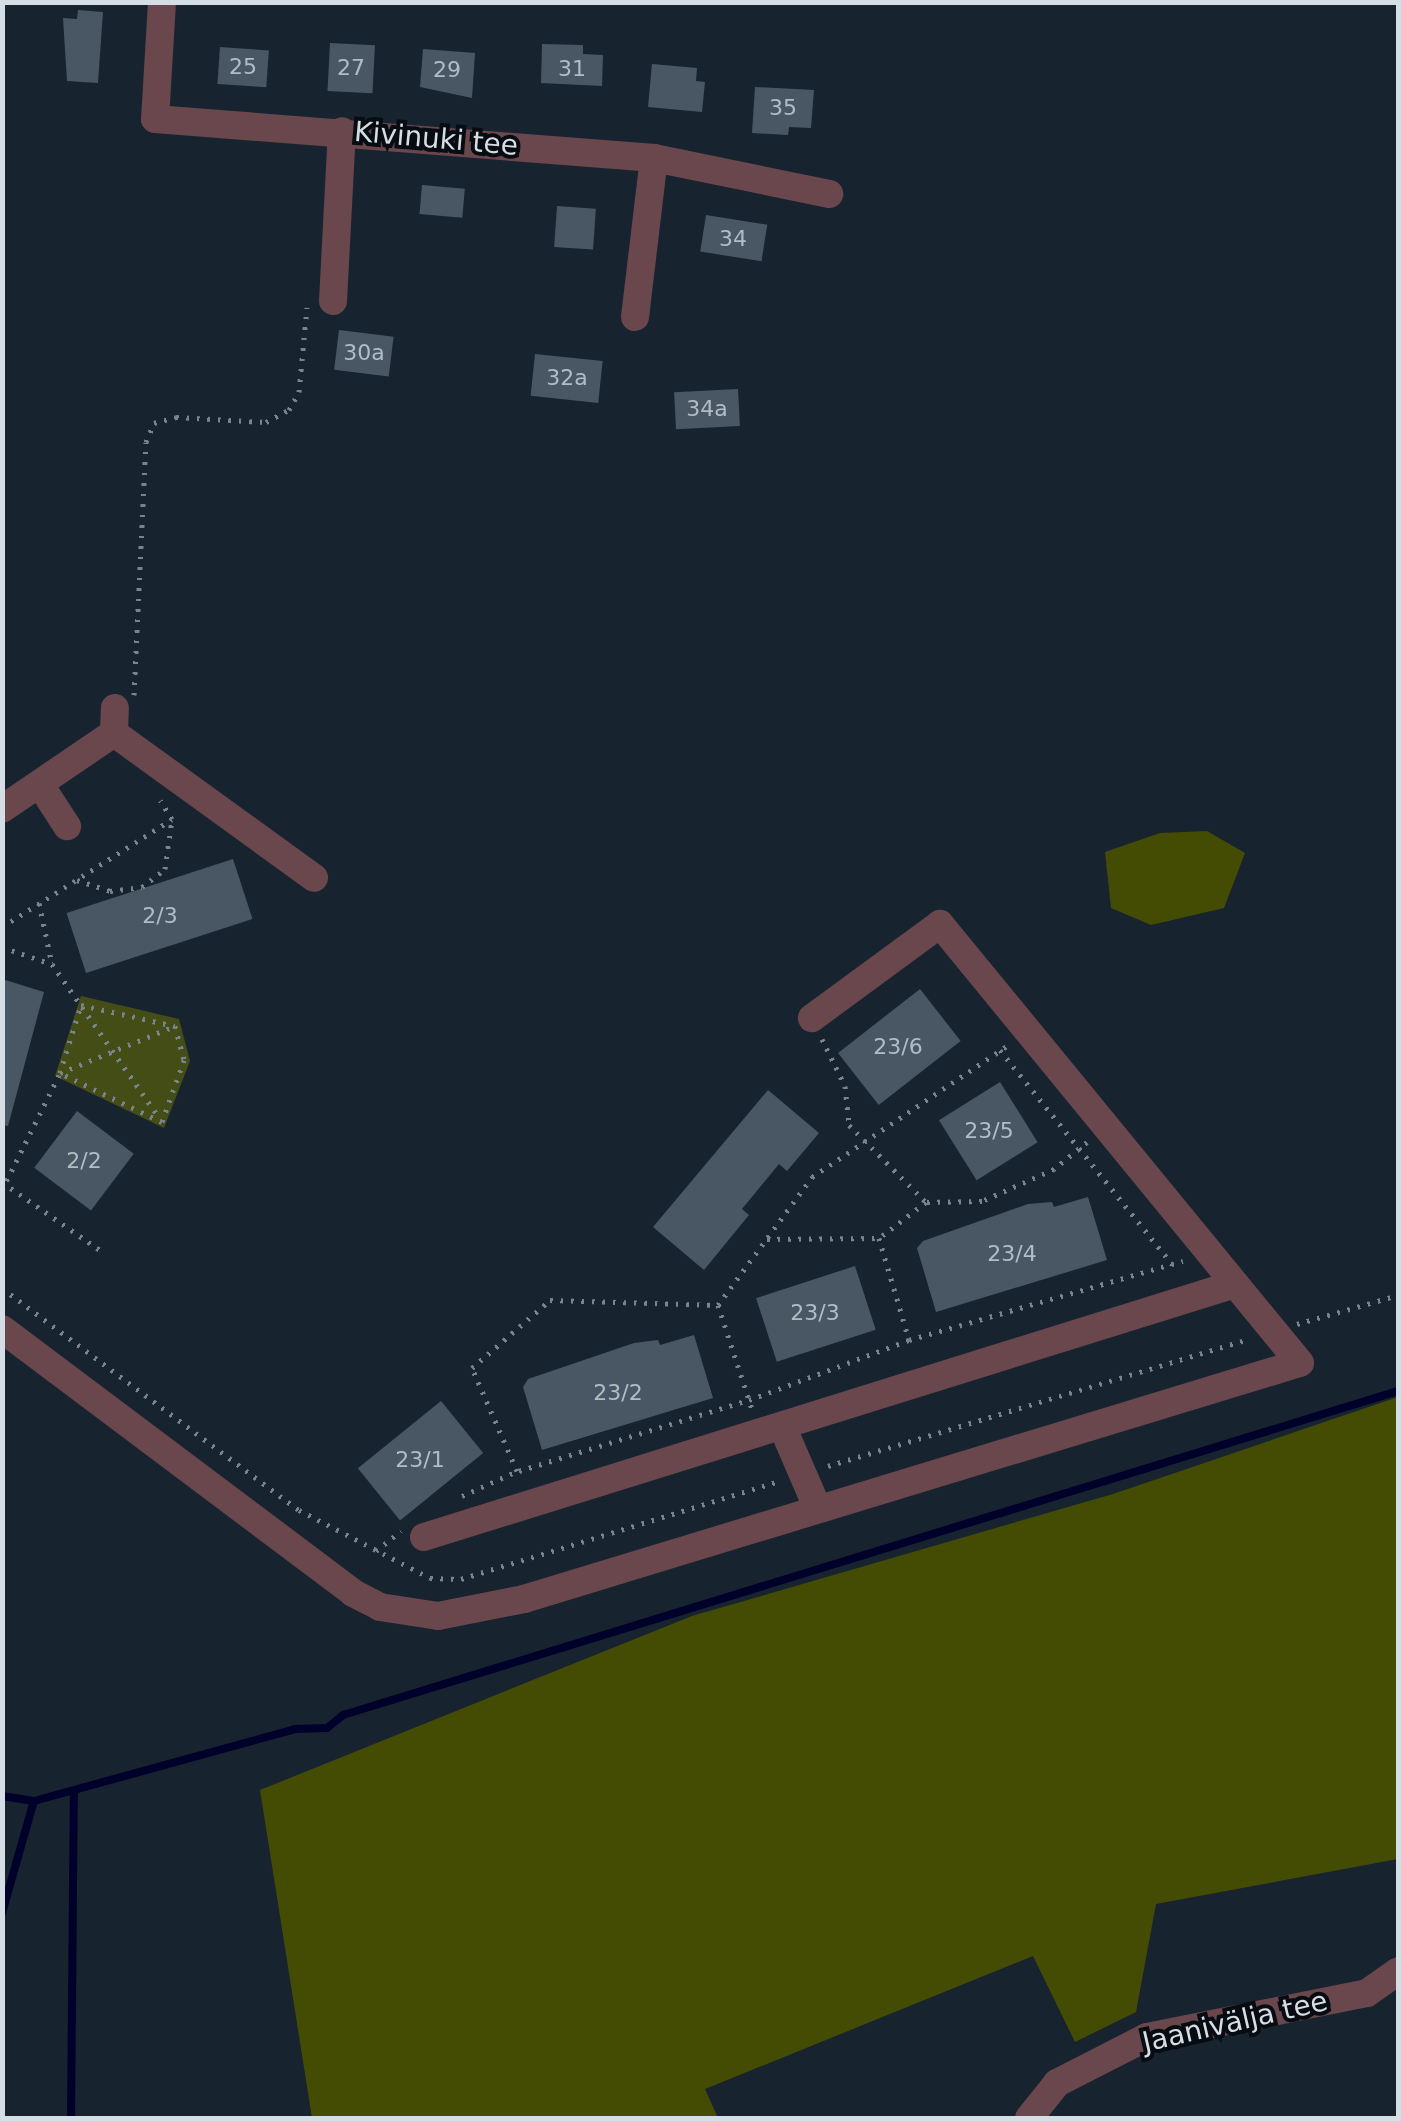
<!DOCTYPE html>
<html>
<head>
<meta charset="utf-8">
<style>
	body { margin:0 }
	#map { position:relative; width:1401px; height:2121px; overflow:hidden; background:#17242f; font-family:"DejaVu Sans",sans-serif }
	div>[style] { position:absolute }
	[style*='--x'] { left:calc(var(--x)*1px); top:calc(var(--y)*1px); width:calc(var(--w)*1px); rotate:calc(var(--a)*1deg) }
	.green>* { inset:0; background:#454d17 }
	.forest>* { inset:0; background:#444c04 }
	.stream>* { height:8px; margin:-4px; padding:0 4px; transform-origin:4px; border-radius:4px; background:#00012b }
	.building>* { inset:0; background:#495764; transform-origin:0 0 }
	.path>* { height:5px; margin-top:-2.5px; transform-origin:0; background:repeating-linear-gradient(90deg,#79848d 0 2.5px,transparent 0 10.5px) }
	.minor>* { height:28px; margin:-14px; padding:0 14px; transform-origin:14px; border-radius:14px; background:#6a474d }
	span { translate:-50% -50%; white-space:nowrap; text-align:center; line-height:1.15; -webkit-text-stroke:8px #070c12; paint-order:stroke }
	.number-label { font-size:22px; color:#b2bcc5 }
	.number-label span { -webkit-text-stroke-width:0 }
	.street-label { font-size:28px; color:#d5dee5 }
	.frame { position:absolute; inset:0; border:5px solid #d5dee5; pointer-events:none }
</style>
</head>
<body>
<div id="map">
	<div class="green">
		<i style="clip-path:polygon(81px 996px,179px 1019px,190px 1061px,164px 1128px,55px 1076px)"></i>
	</div>
	<div class="forest">
		<i style="clip-path:polygon(1207px 831px,1245px 853px,1224px 908px,1151px 925px,1111px 908px,1105px 852px,1160px 833px)"></i>
		<i style="clip-path:polygon(1398px 1397px,1398px 1859px,1156px 1904px,1136px 2012px,1075px 2042px,1033px 1956px,705px 2089px,718px 2118px,312px 2118px,260px 1790px,692px 1616px,1113px 1494px)"></i>
	</div>
	<div class="stream">
		<i style="--x:2;--y:1796;--w:32;--a:9"></i>
		<i style="--x:2;--y:1913;--w:116;--a:-74.1"></i>
		<i style="--x:34;--y:1801;--w:271;--a:-15.4"></i>
		<i style="--x:295;--y:1729;--w:32;--a:-2"></i>
		<i style="--x:327;--y:1728;--w:21;--a:-39"></i>
		<i style="--x:343;--y:1715;--w:1104;--a:-17.07"></i>
		<i style="--x:71;--y:2118;--w:327;--a:-89.5"></i>
	</div>
	<div class="building">
		<i style="clip-path:polygon(78px 10px,103px 12px,98px 83px,67px 81px,63px 18px,77px 19px)"></i>
		<i style="left:330px;top:43px;width:45px;height:48px;rotate:3deg"></i>
		<i style="clip-path:polygon(542px 44px,583px 45px,583px 54px,603px 55px,602px 86px,541px 83px)"></i>
		<i style="left:220px;top:47px;width:49px;height:37px;rotate:4deg"></i>
		<i style="clip-path:polygon(423px 49px,475px 53px,472px 98px,420px 87px)"></i>
		<i style="clip-path:polygon(652px 64px,697px 68px,696px 81px,705px 82px,702px 112px,648px 107px)"></i>
		<i style="clip-path:polygon(755px 87px,814px 90px,811px 128px,789px 127px,788px 135px,752px 133px)"></i>
		<i style="left:422px;top:185px;width:43px;height:29px;rotate:5deg"></i>
		<i style="left:557px;top:206px;width:39px;height:41px;rotate:4deg"></i>
		<i style="left:706px;top:215px;width:62px;height:37px;rotate:9deg"></i>
		<i style="left:339px;top:330px;width:55px;height:40px;rotate:7deg"></i>
		<i style="left:535px;top:354px;width:68px;height:42px;rotate:6deg"></i>
		<i style="left:738px;top:389px;width:37px;height:64px;rotate:87deg"></i>
		<i style="left:233px;top:859px;width:63px;height:175px;rotate:72deg"></i>
		<i style="clip-path:polygon(2px 979px,44px 992px,8px 1126px,2px 1125px)"></i>
		<i style="left:920px;top:989px;width:66px;height:104px;rotate:52deg"></i>
		<i style="left:1000px;top:1082px;width:71px;height:72px;rotate:58deg"></i>
		<i style="clip-path:polygon(768px 1090px,819px 1133px,787px 1171px,779px 1164px,742px 1209px,749px 1215px,704px 1270px,653px 1227px)"></i>
		<i style="left:77px;top:1111px;width:71px;height:71px;rotate:37deg"></i>
		<i style="clip-path:polygon(1088px 1197px,1107px 1260px,936px 1312px,917px 1248px,923px 1241px,1028px 1204px,1052px 1202px,1054px 1207px)"></i>
		<i style="left:855px;top:1266px;width:67px;height:104px;rotate:72deg"></i>
		<i style="clip-path:polygon(694px 1335px,713px 1398px,542px 1450px,523px 1387px,528px 1379px,634px 1343px,658px 1340px,660px 1345px)"></i>
		<i style="left:441px;top:1401px;width:67px;height:107px;rotate:51deg"></i>
	</div>
	<div class="path">
		<i style="--x:134;--y:695;--w:253;--a:-87.3"></i>
		<i style="--x:146;--y:442;--w:21;--a:-67"></i>
		<i style="--x:154;--y:423;--w:23;--a:-15"></i>
		<i style="--x:176;--y:417;--w:90;--a:3.2"></i>
		<i style="--x:266;--y:422;--w:26;--a:-28"></i>
		<i style="--x:289;--y:410;--w:21;--a:-61"></i>
		<i style="--x:299;--y:392;--w:85;--a:-84.6"></i>
		<i style="--x:77;--y:880;--w:35;--a:18"></i>
		<i style="--x:110;--y:891;--w:32;--a:-7"></i>
		<i style="--x:142;--y:887;--w:29;--a:-38"></i>
		<i style="--x:165;--y:869;--w:50;--a:-82"></i>
		<i style="--x:39;--y:903;--w:62;--a:78"></i>
		<i style="--x:2;--y:927;--w:201;--a:-32.4"></i>
		<i style="--x:172;--y:819;--w:22;--a:-122"></i>
		<i style="--x:2;--y:947;--w:53;--a:18.8"></i>
		<i style="--x:52;--y:964;--w:189;--a:55.1"></i>
		<i style="--x:81;--y:1005;--w:96;--a:12.6"></i>
		<i style="--x:175;--y:1026;--w:35;--a:75"></i>
		<i style="--x:184;--y:1060;--w:66;--a:109.5"></i>
		<i style="--x:162;--y:1122;--w:113;--a:-154.3"></i>
		<i style="--x:60;--y:1073;--w:71;--a:-72.8"></i>
		<i style="--x:822;--y:1039;--w:52;--a:63.9"></i>
		<i style="--x:845;--y:1086;--w:39;--a:84"></i>
		<i style="--x:849;--y:1125;--w:107;--a:45"></i>
		<i style="--x:1000;--y:1050;--w:275;--a:51.2"></i>
		<i style="--x:1087;--y:1142;--w:43;--a:140.7"></i>
		<i style="--x:1054;--y:1169;--w:79;--a:156"></i>
		<i style="--x:982;--y:1201;--w:56;--a:179"></i>
		<i style="--x:926;--y:1202;--w:59;--a:142.5"></i>
		<i style="--x:879;--y:1238;--w:106;--a:73.6"></i>
		<i style="--x:909;--y:1340;--w:285;--a:-16.1"></i>
		<i style="--x:2;--y:1182;--w:119;--a:34.8"></i>
		<i style="--x:2;--y:1190;--w:131;--a:-63.6"></i>
		<i style="--x:60;--y:1073;--w:121;--a:-22.3"></i>
		<i style="--x:767;--y:1239;--w:111;--a:-0.5"></i>
		<i style="--x:2;--y:1288;--w:371;--a:36.8"></i>
		<i style="--x:299;--y:1510;--w:148;--a:27.4"></i>
		<i style="--x:430;--y:1578;--w:31;--a:2"></i>
		<i style="--x:461;--y:1579;--w:334;--a:-17.1"></i>
		<i style="--x:718;--y:1305;--w:159;--a:-53.7"></i>
		<i style="--x:812;--y:1177;--w:239;--a:-33.9"></i>
		<i style="--x:1297;--y:1324;--w:105;--a:-16"></i>
		<i style="--x:828;--y:1466;--w:440;--a:-16.8"></i>
		<i style="--x:519;--y:1471;--w:241;--a:-17.2"></i>
		<i style="--x:749;--y:1400;--w:171;--a:-20.6"></i>
		<i style="--x:462;--y:1496;--w:60;--a:-24.4"></i>
		<i style="--x:517;--y:1471;--w:112;--a:-113.6"></i>
		<i style="--x:472;--y:1368;--w:103;--a:-41.1"></i>
		<i style="--x:550;--y:1300;--w:168;--a:1.7"></i>
		<i style="--x:718;--y:1305;--w:109;--a:71.9"></i>
		<i style="--x:376;--y:1551;--w:32;--a:-39"></i>
	</div>
	<div class="minor">
		<i style="--x:162;--y:2;--w:117;--a:93.4"></i>
		<i style="--x:155;--y:119;--w:501;--a:4.47"></i>
		<i style="--x:654;--y:158;--w:179;--a:11.6"></i>
		<i style="--x:333;--y:301;--w:170;--a:-87"></i>
		<i style="--x:635;--y:317;--w:160;--a:-83.2"></i>
		<i style="--x:114;--y:733;--w:247;--a:35.9"></i>
		<i style="--x:41;--y:786;--w:48;--a:57"></i>
		<i style="--x:2;--y:809;--w:135;--a:-34.2"></i>
		<i style="--x:114;--y:733;--w:25;--a:-88"></i>
		<i style="--x:2;--y:1329;--w:439;--a:36.9"></i>
		<i style="--x:353;--y:1593;--w:30;--a:27"></i>
		<i style="--x:380;--y:1607;--w:59;--a:8.8"></i>
		<i style="--x:438;--y:1616;--w:88;--a:-11.2"></i>
		<i style="--x:524;--y:1599;--w:811;--a:-16.92"></i>
		<i style="--x:1300;--y:1363;--w:568;--a:-129.35"></i>
		<i style="--x:940;--y:924;--w:159;--a:143.7"></i>
		<i style="--x:782;--y:1426;--w:90;--a:66.6"></i>
		<i style="--x:424;--y:1537;--w:846;--a:-17.32"></i>
		<i style="--x:1029;--y:2118;--w:45;--a:-51.3"></i>
		<i style="--x:1057;--y:2083;--w:101;--a:-27.1"></i>
		<i style="--x:1147;--y:2037;--w:224;--a:-11.3"></i>
		<i style="--x:1367;--y:1993;--w:38;--a:-35"></i>
	</div>
	<div class="number-label">
		<span style="left:243px;top:67px">25</span>
		<span style="left:351px;top:68px">27</span>
		<span style="left:572px;top:69px">31</span>
		<span style="left:447px;top:70px">29</span>
		<span style="left:783px;top:108px">35</span>
		<span style="left:733px;top:239px">34</span>
		<span style="left:364px;top:353px">30a</span>
		<span style="left:567px;top:378px">32a</span>
		<span style="left:707px;top:409px">34a</span>
		<span style="left:160px;top:916px">2/3</span>
		<span style="left:898px;top:1047px">23/6</span>
		<span style="left:989px;top:1131px">23/5</span>
		<span style="left:84px;top:1161px">2/2</span>
		<span style="left:1012px;top:1254px">23/4</span>
		<span style="left:815px;top:1313px">23/3</span>
		<span style="left:618px;top:1393px">23/2</span>
		<span style="left:420px;top:1460px">23/1</span>
	</div>
	<div class="street-label">
		<span style="left:436px;top:139px;rotate:5deg">Kivinuki tee</span>
		<span style="left:1235px;top:2022px;rotate:-13deg">Jaanivälja tee</span>
	</div>
	<div class="frame"></div>
</div>
</body>
</html>
